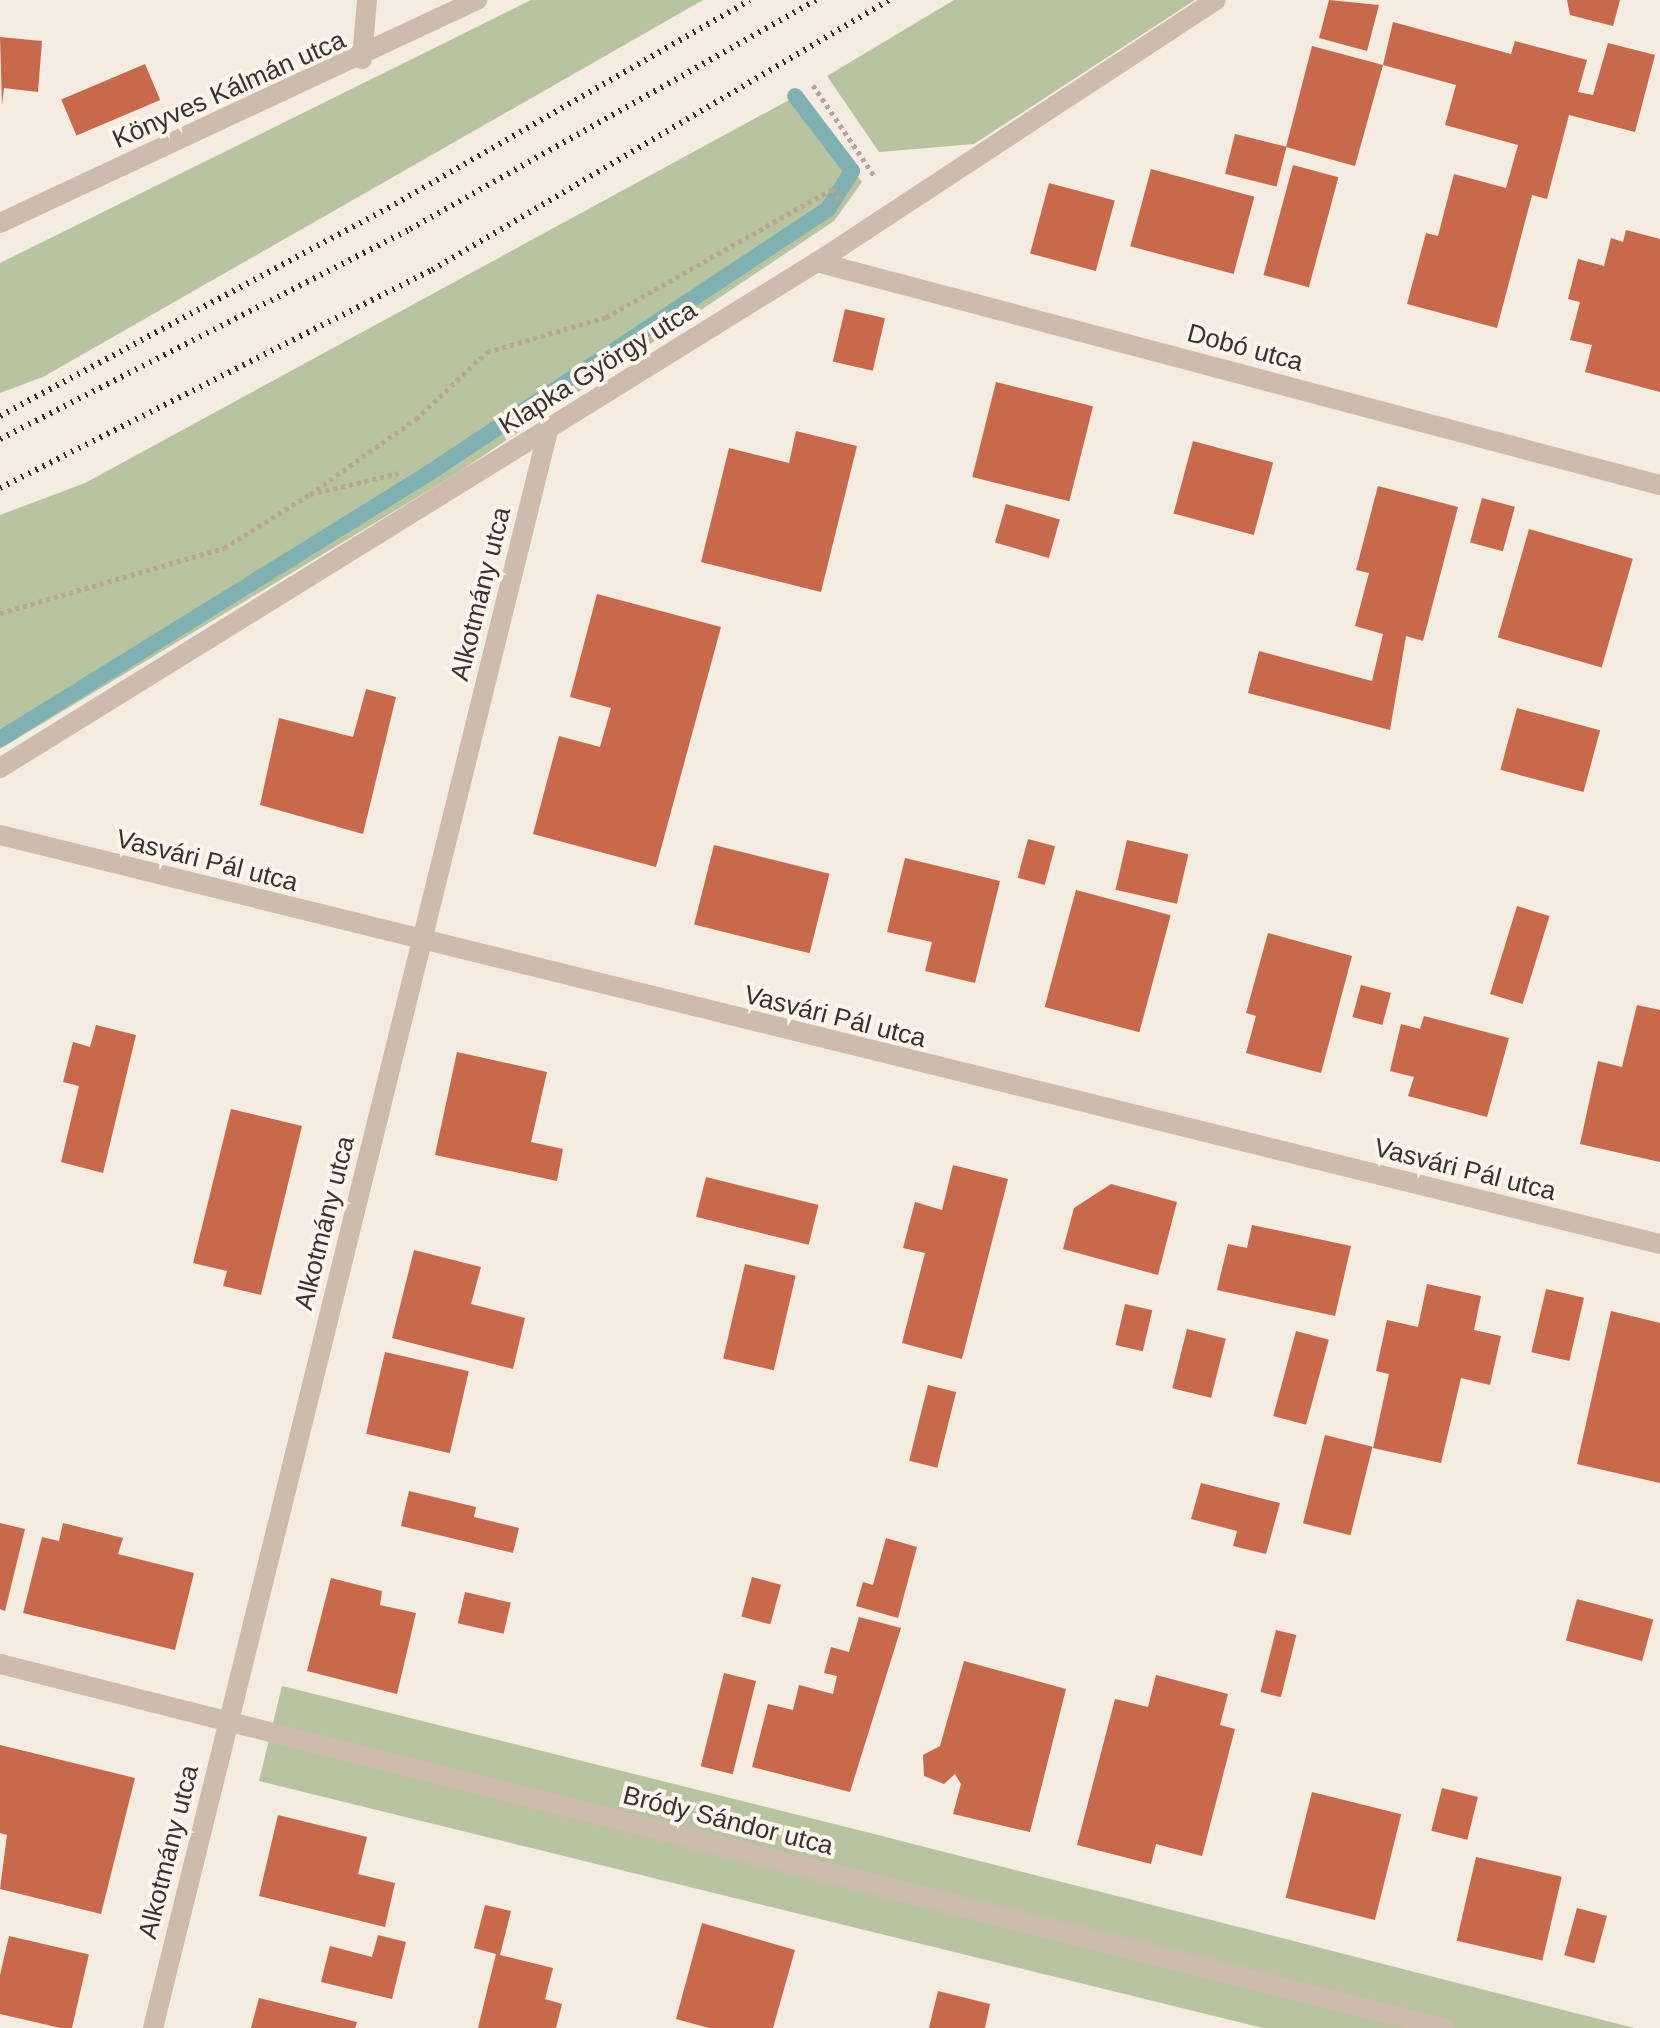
<!DOCTYPE html>
<html>
<head>
<meta charset="utf-8">
<style>
	body { margin:0 }
	#map { position:relative; width:1660px; height:2028px; overflow:hidden; background:#f4ebe1; font-family:Arial,sans-serif }
	div>[style] { position:absolute }
	[style*='--x'] { left:calc(var(--x)*1px); top:calc(var(--y)*1px); width:calc(var(--w)*1px); rotate:calc(var(--a)*1deg) }
	.green>* { inset:0; background:#b8c4a0 }
	.stream>* { height:16px; margin:-8px; padding:0 8px; transform-origin:8px; border-radius:8px; background:#7fb0b2 }
	.building>* { inset:0; background:#c8694b; transform-origin:0 0 }
	.path>* { height:5px; margin-top:-2.5px; transform-origin:0; background:repeating-linear-gradient(90deg,#b9a596 0 4px,transparent 0 8px) }
	.minor>* { height:20px; margin:-10px; padding:0 10px; transform-origin:10px; border-radius:10px; background:#cdbbac }
	.rail>* { height:6px; margin-top:-3px; transform-origin:0; background:repeating-linear-gradient(90deg,#3b302b 0 2px,transparent 0 8px) }
	span { translate:-50% -50%; white-space:nowrap; text-align:center; line-height:1.15; -webkit-text-stroke:8px #fbf5ee; paint-order:stroke }
	.street-label { font-size:26px; color:#3b302b }
</style>
</head>
<body>
<div id="map">
	<div class="green">
		<i style="clip-path:polygon(531px 0,703px 0,43px 377px,0 393px,0 263px)"></i>
		<i style="clip-path:polygon(954px 0,1195px 0,974px 144px,879px 152px,827px 76px)"></i>
		<i style="clip-path:polygon(800px 94px,862px 182px,834px 221px,456px 474px,0 749px,0 515px,85px 483px)"></i>
		<i style="clip-path:polygon(282px 1686px,866px 1832px,1634px 2028px,1263px 2028px,259px 1781px)"></i>
	</div>
	<div class="stream">
		<i style="--x:0;--y:739;--w:501;--a:-31.79"></i>
		<i style="--x:426;--y:475;--w:482;--a:-33.5"></i>
		<i style="--x:828;--y:209;--w:45;--a:-57.7"></i>
		<i style="--x:852;--y:171;--w:94;--a:-127.2"></i>
	</div>
	<div class="building">
		<i style="clip-path:polygon(1329px 0,1379px 5px,1367px 51px,1319px 38px)"></i>
		<i style="clip-path:polygon(1567px 0,1620px 0,1613px 26px,1570px 15px)"></i>
		<i style="clip-path:polygon(1393px 22px,1511px 54px,1515px 41px,1587px 60px,1578px 92px,1593px 95px,1608px 43px,1655px 55px,1635px 132px,1569px 115px,1547px 199px,1532px 195px,1497px 328px,1407px 304px,1426px 233px,1438px 236px,1454px 174px,1506px 188px,1518px 145px,1445px 125px,1456px 85px,1383px 65px,1355px 166px,1286px 147px,1312px 46px,1383px 65px)"></i>
		<i style="clip-path:polygon(0 37px,42px 41px,38px 92px,4px 88px,2px 105px)"></i>
		<i style="left:145px;top:64px;width:39px;height:91px;rotate:67deg"></i>
		<i style="left:1235px;top:134px;width:53px;height:41px;rotate:14deg"></i>
		<i style="left:1293px;top:165px;width:47px;height:114px;rotate:15deg"></i>
		<i style="left:1151px;top:169px;width:107px;height:80px;rotate:15deg"></i>
		<i style="left:1049px;top:183px;width:68px;height:73px;rotate:15deg"></i>
		<i style="clip-path:polygon(1626px 230px,1660px 239px,1660px 392px,1585px 372px,1592px 345px,1570px 340px,1580px 302px,1568px 299px,1578px 259px,1604px 266px,1611px 238px,1623px 242px)"></i>
		<i style="left:845px;top:309px;width:41px;height:54px;rotate:13deg"></i>
		<i style="left:996px;top:382px;width:100px;height:98px;rotate:14deg"></i>
		<i style="clip-path:polygon(796px 431px,857px 446px,821px 592px,701px 562px,729px 448px,789px 463px)"></i>
		<i style="left:1193px;top:441px;width:83px;height:75px;rotate:15deg"></i>
		<i style="clip-path:polygon(1378px 486px,1458px 507px,1423px 641px,1406px 636px,1390px 730px,1248px 693px,1259px 651px,1372px 681px,1383px 634px,1355px 626px,1369px 573px,1356px 570px)"></i>
		<i style="left:1482px;top:498px;width:34px;height:46px;rotate:15deg"></i>
		<i style="left:1006px;top:504px;width:56px;height:40px;rotate:16deg"></i>
		<i style="left:1529px;top:529px;width:108px;height:113px;rotate:16deg"></i>
		<i style="clip-path:polygon(597px 594px,721px 627px,656px 867px,533px 834px,559px 736px,600px 747px,611px 708px,570px 697px)"></i>
		<i style="clip-path:polygon(366px 689px,396px 697px,363px 834px,260px 805px,279px 718px,353px 737px)"></i>
		<i style="left:1517px;top:708px;width:86px;height:64px;rotate:15deg"></i>
		<i style="left:1028px;top:839px;width:28px;height:40px;rotate:15deg"></i>
		<i style="left:1127px;top:840px;width:63px;height:51px;rotate:13deg"></i>
		<i style="left:714px;top:845px;width:119px;height:82px;rotate:14deg"></i>
		<i style="clip-path:polygon(905px 858px,1000px 881px,975px 983px,925px 971px,932px 942px,887px 932px)"></i>
		<i style="left:1076px;top:890px;width:98px;height:121px;rotate:15deg"></i>
		<i style="left:1517px;top:906px;width:34px;height:92px;rotate:17deg"></i>
		<i style="clip-path:polygon(1268px 933px,1352px 956px,1321px 1073px,1246px 1053px,1256px 1016px,1246px 1013px)"></i>
		<i style="left:1361px;top:985px;width:31px;height:33px;rotate:15deg"></i>
		<i style="clip-path:polygon(1637px 1005px,1660px 1010px,1660px 1162px,1580px 1144px,1598px 1061px,1622px 1067px)"></i>
		<i style="clip-path:polygon(1424px 1016px,1509px 1038px,1487px 1117px,1408px 1096px,1414px 1077px,1390px 1071px,1401px 1024px,1420px 1029px)"></i>
		<i style="clip-path:polygon(96px 1025px,136px 1035px,103px 1173px,61px 1162px,79px 1086px,63px 1082px,73px 1042px,90px 1047px)"></i>
		<i style="clip-path:polygon(457px 1052px,547px 1072px,531px 1142px,563px 1149px,557px 1181px,435px 1155px)"></i>
		<i style="clip-path:polygon(231px 1109px,302px 1126px,261px 1295px,223px 1286px,227px 1271px,193px 1263px)"></i>
		<i style="clip-path:polygon(953px 1165px,1008px 1179px,962px 1359px,902px 1343px,925px 1253px,903px 1248px,915px 1202px,942px 1210px)"></i>
		<i style="left:706px;top:1177px;width:116px;height:41px;rotate:14deg"></i>
		<i style="clip-path:polygon(1111px 1184px,1177px 1202px,1158px 1275px,1063px 1249px,1074px 1208px)"></i>
		<i style="clip-path:polygon(1252px 1225px,1351px 1246px,1335px 1316px,1217px 1290px,1228px 1244px,1247px 1248px)"></i>
		<i style="clip-path:polygon(414px 1250px,481px 1267px,471px 1304px,525px 1318px,513px 1369px,392px 1338px)"></i>
		<i style="left:745px;top:1264px;width:52px;height:97px;rotate:13deg"></i>
		<i style="clip-path:polygon(1427px 1284px,1481px 1296px,1474px 1330px,1501px 1336px,1490px 1385px,1461px 1378px,1441px 1463px,1373px 1448px,1389px 1374px,1376px 1371px,1387px 1320px,1418px 1327px)"></i>
		<i style="left:1546px;top:1289px;width:39px;height:65px;rotate:13deg"></i>
		<i style="left:1125px;top:1304px;width:28px;height:42px;rotate:13deg"></i>
		<i style="clip-path:polygon(1611px 1311px,1660px 1323px,1660px 1483px,1577px 1464px)"></i>
		<i style="left:1187px;top:1329px;width:40px;height:61px;rotate:14deg"></i>
		<i style="left:1296px;top:1331px;width:34px;height:88px;rotate:15deg"></i>
		<i style="left:385px;top:1352px;width:86px;height:84px;rotate:13deg"></i>
		<i style="left:928px;top:1385px;width:29px;height:78px;rotate:14deg"></i>
		<i style="left:1325px;top:1435px;width:49px;height:91px;rotate:14deg"></i>
		<i style="clip-path:polygon(1201px 1483px,1280px 1503px,1266px 1554px,1233px 1546px,1237px 1531px,1191px 1519px)"></i>
		<i style="clip-path:polygon(409px 1491px,476px 1507px,474px 1517px,519px 1528px,513px 1553px,401px 1526px)"></i>
		<i style="clip-path:polygon(0 1523px,25px 1529px,5px 1611px,0 1609px)"></i>
		<i style="clip-path:polygon(63px 1523px,123px 1538px,118px 1554px,194px 1573px,175px 1650px,23px 1613px,42px 1537px,59px 1541px)"></i>
		<i style="clip-path:polygon(886px 1538px,917px 1547px,898px 1618px,856px 1606px,863px 1582px,873px 1585px)"></i>
		<i style="left:752px;top:1577px;width:30px;height:41px;rotate:15deg"></i>
		<i style="clip-path:polygon(331px 1578px,382px 1591px,380px 1605px,416px 1613px,397px 1694px,307px 1671px)"></i>
		<i style="left:465px;top:1592px;width:47px;height:32px;rotate:13deg"></i>
		<i style="left:1577px;top:1599px;width:79px;height:43px;rotate:15deg"></i>
		<i style="clip-path:polygon(859px 1617px,901px 1628px,850px 1792px,752px 1767px,768px 1704px,793px 1710px,799px 1685px,833px 1694px,837px 1676px,824px 1673px,831px 1647px,849px 1652px)"></i>
		<i style="left:1276px;top:1630px;width:21px;height:64px;rotate:14deg"></i>
		<i style="clip-path:polygon(964px 1661px,1066px 1689px,1030px 1832px,953px 1814px,961px 1784px,955px 1774px,944px 1784px,924px 1776px,923px 1755px,940px 1746px)"></i>
		<i style="left:724px;top:1673px;width:33px;height:96px;rotate:14deg"></i>
		<i style="clip-path:polygon(1156px 1675px,1228px 1694px,1220px 1725px,1235px 1729px,1202px 1856px,1156px 1844px,1151px 1864px,1077px 1845px,1115px 1699px,1148px 1707px)"></i>
		<i style="clip-path:polygon(0 1745px,135px 1778px,101px 1914px,0 1889px,7px 1835px,0 1833px)"></i>
		<i style="left:1442px;top:1788px;width:37px;height:44px;rotate:14deg"></i>
		<i style="left:1312px;top:1792px;width:92px;height:109px;rotate:14deg"></i>
		<i style="clip-path:polygon(278px 1815px,367px 1837px,358px 1874px,395px 1883px,385px 1927px,259px 1896px)"></i>
		<i style="left:1476px;top:1857px;width:88px;height:86px;rotate:13deg"></i>
		<i style="clip-path:polygon(485px 1905px,511px 1911px,500px 1955px,553px 1968px,545px 1999px,562px 2004px,556px 2028px,478px 2028px,496px 1954px,474px 1948px)"></i>
		<i style="left:1577px;top:1908px;width:31px;height:49px;rotate:15deg"></i>
		<i style="clip-path:polygon(702px 1923px,795px 1950px,773px 2028px,709px 2028px,676px 2019px)"></i>
		<i style="clip-path:polygon(378px 1935px,406px 1942px,392px 1999px,321px 1982px,330px 1946px,372px 1957px)"></i>
		<i style="left:9px;top:1936px;width:82px;height:78px;rotate:13deg"></i>
		<i style="clip-path:polygon(938px 1991px,990px 2004px,985px 2028px,929px 2028px)"></i>
		<i style="clip-path:polygon(259px 1998px,357px 2022px,355px 2028px,251px 2028px)"></i>
	</div>
	<div class="path">
		<i style="--x:813;--y:85;--w:111;--a:56"></i>
		<i style="--x:310;--y:494;--w:130;--a:-35.3"></i>
		<i style="--x:416;--y:419;--w:98;--a:-43.3"></i>
		<i style="--x:487;--y:352;--w:124;--a:-16.4"></i>
		<i style="--x:606;--y:317;--w:260;--a:-29.5"></i>
		<i style="--x:832;--y:189;--w:16;--a:52"></i>
		<i style="--x:0;--y:613;--w:233;--a:-16.2"></i>
		<i style="--x:224;--y:548;--w:102;--a:-32.1"></i>
		<i style="--x:310;--y:494;--w:91;--a:-13.3"></i>
	</div>
	<div class="minor">
		<i style="--x:362;--y:59;--w:59;--a:-85.2"></i>
		<i style="--x:0;--y:223;--w:527;--a:-25.06"></i>
		<i style="--x:817;--y:262;--w:872;--a:14.82"></i>
		<i style="--x:0;--y:768;--w:961;--a:-31.77"></i>
		<i style="--x:817;--y:262;--w:477;--a:-33.3"></i>
		<i style="--x:0;--y:835;--w:1710;--a:13.84"></i>
		<i style="--x:0;--y:1664;--w:1489;--a:14.15"></i>
		<i style="--x:153;--y:2028;--w:1645;--a:-76.11"></i>
	</div>
	<div class="rail">
		<i style="--x:0;--y:416;--w:448;--a:-28.2"></i>
		<i style="--x:395;--y:204;--w:409;--a:-29.9"></i>
		<i style="--x:0;--y:439;--w:461;--a:-27.1"></i>
		<i style="--x:410;--y:229;--w:466;--a:-29.4"></i>
		<i style="--x:0;--y:488;--w:484;--a:-26.8"></i>
		<i style="--x:432;--y:270;--w:531;--a:-30.58"></i>
	</div>
	<div class="street-label">
		<span style="left:229px;top:90px;rotate:-24deg">Könyves Kálmán utca</span>
		<span style="left:1245px;top:348px;rotate:15deg">Dobó utca</span>
		<span style="left:598px;top:368px;rotate:-32deg">Klapka György utca</span>
		<span style="left:481px;top:594px;rotate:-76deg">Alkotmány utca</span>
		<span style="left:207px;top:861px;rotate:14deg">Vasvári Pál utca</span>
		<span style="left:835px;top:1017px;rotate:14deg">Vasvári Pál utca</span>
		<span style="left:1465px;top:1170px;rotate:14deg">Vasvári Pál utca</span>
		<span style="left:325px;top:1223px;rotate:-76deg">Alkotmány utca</span>
		<span style="left:728px;top:1821px;rotate:14deg">Bródy Sándor utca</span>
		<span style="left:169px;top:1852px;rotate:-76deg">Alkotmány utca</span>
	</div>
</div>
</body>
</html>
